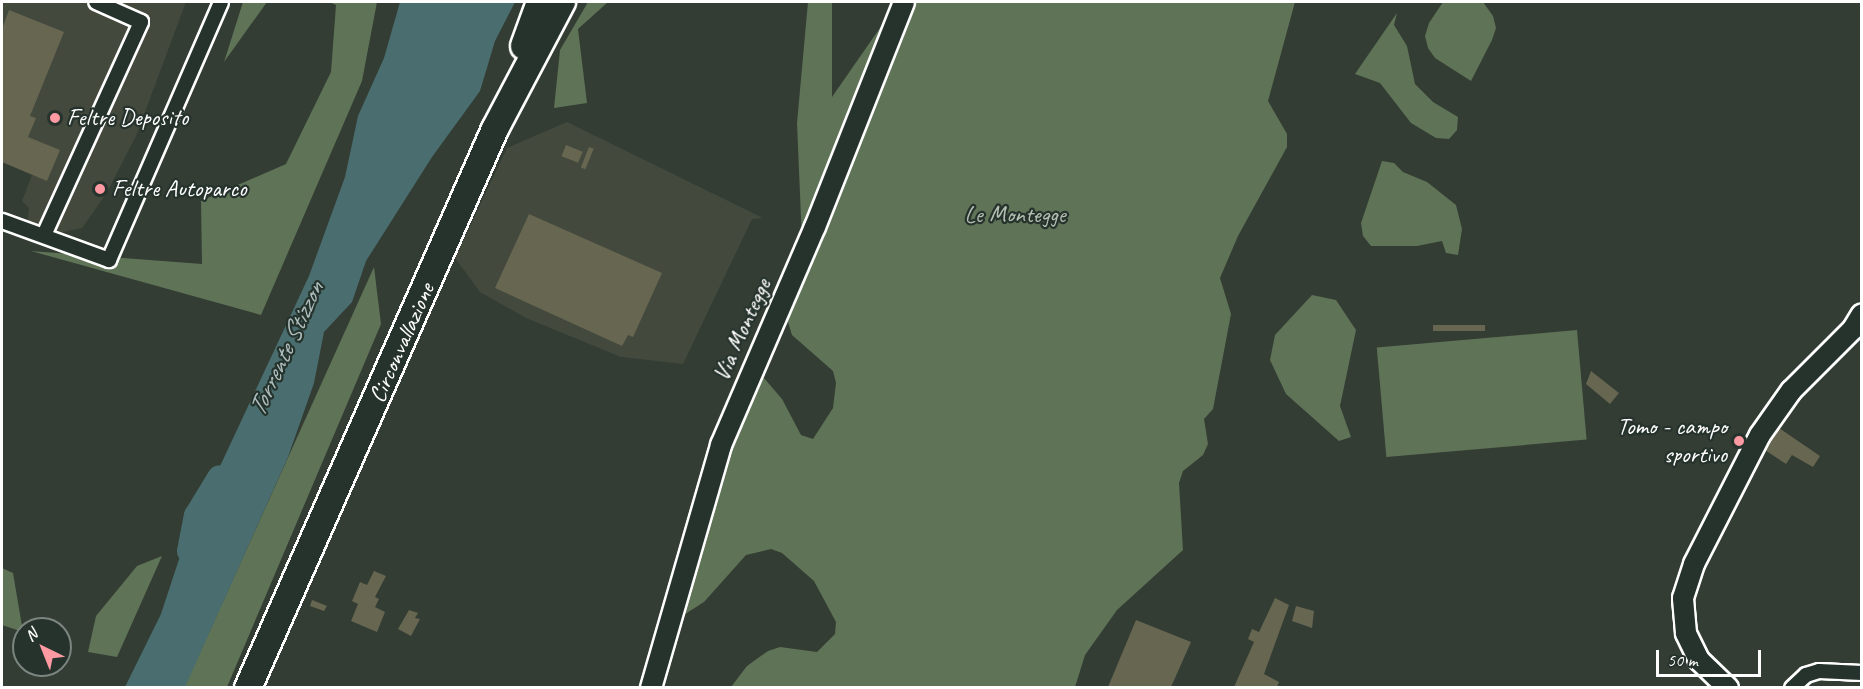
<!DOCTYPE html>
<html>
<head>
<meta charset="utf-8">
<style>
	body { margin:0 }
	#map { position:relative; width:1863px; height:689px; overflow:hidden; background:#333d34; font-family:Caveat,sans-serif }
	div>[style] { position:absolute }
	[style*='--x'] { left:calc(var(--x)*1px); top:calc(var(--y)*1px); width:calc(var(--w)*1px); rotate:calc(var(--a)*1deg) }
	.built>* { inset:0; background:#43493d }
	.green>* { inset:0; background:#5f7357; transform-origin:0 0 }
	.water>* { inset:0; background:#4a6e6f }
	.river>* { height:26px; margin:-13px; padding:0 13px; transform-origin:13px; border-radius:13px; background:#4a6e6f }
	.building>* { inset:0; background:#676651; transform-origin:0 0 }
	.roads { filter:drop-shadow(2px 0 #fff) drop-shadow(-2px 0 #fff) drop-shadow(0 2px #fff) drop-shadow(0 -2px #fff) }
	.street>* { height:14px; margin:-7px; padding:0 7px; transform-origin:7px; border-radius:7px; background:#26332d }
	.secondary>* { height:20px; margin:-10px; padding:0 10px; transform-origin:10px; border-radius:10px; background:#26332d }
	.highway>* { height:26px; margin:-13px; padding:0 13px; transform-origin:13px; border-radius:13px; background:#26332d }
	.dots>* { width:16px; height:16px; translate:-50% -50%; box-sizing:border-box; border:3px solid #26332d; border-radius:50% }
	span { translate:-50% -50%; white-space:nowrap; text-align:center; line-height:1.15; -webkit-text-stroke:4.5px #26332d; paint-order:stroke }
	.poi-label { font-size:24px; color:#fff }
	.left { translate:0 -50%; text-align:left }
	.right { translate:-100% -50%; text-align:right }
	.park-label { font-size:24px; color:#b7c0b3 }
	.street-label { font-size:24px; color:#fff }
	.water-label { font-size:26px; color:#aebebe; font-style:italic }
	.frame { position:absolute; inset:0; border:3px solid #fff; pointer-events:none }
	.north { position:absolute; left:12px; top:617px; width:60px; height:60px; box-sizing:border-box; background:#26332d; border:2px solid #7d8581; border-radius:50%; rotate:317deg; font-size:16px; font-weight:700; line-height:24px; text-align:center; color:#fff }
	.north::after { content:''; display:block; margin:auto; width:21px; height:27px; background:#ff9aa2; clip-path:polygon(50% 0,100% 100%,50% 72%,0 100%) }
	.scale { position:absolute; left:1656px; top:650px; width:105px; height:27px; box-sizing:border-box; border:3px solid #fff; border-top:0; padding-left:8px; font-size:18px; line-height:21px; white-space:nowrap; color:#fff; -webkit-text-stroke:4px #26332d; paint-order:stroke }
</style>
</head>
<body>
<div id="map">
	<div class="built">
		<i style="clip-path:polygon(2px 2px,186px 2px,136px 136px,106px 194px,82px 228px,63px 232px,58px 239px,27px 228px,29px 208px,22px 201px,32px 175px,2px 162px)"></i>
		<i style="clip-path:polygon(567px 122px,763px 218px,752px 219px,683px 364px,621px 357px,526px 318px,480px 292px,455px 258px,507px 148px)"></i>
	</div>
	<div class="green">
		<i style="clip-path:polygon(243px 2px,267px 2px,224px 62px)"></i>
		<i style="clip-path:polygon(329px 2px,377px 2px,362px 81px,261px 315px,31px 251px,202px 264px,201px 201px,286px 164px,331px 72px,336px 5px)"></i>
		<i style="clip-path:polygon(588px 2px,608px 2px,578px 29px,587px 103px,554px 108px,560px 50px)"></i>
		<i style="clip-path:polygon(808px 2px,832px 2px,832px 97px,898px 2px,1295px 2px,1268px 101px,1287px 134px,1287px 147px,1238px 236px,1220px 278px,1231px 314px,1213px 409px,1204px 419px,1208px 444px,1203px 455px,1183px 471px,1179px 483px,1183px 550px,1117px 610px,1085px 655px,1075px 687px,731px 687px,747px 666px,768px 651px,780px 647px,817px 652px,835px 634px,836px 622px,814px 581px,782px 553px,771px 549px,746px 555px,704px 602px,671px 623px,752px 364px,782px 399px,801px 435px,813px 439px,833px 408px,836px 383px,833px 371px,792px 335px,780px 296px,802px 242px,797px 123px)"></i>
		<i style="clip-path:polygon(1443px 2px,1483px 2px,1493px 16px,1496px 28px,1492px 40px,1471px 81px,1435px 58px,1428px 48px,1425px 36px,1429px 23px)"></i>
		<i style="clip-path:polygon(1397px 13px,1394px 25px,1407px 46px,1415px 84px,1433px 102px,1458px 117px,1457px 130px,1449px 139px,1436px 138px,1411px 123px,1380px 83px,1355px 74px)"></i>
		<i style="clip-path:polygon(1382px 161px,1394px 163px,1403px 172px,1427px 182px,1456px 205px,1462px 229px,1458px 255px,1446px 253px,1442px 241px,1417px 246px,1371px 246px,1363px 236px,1361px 223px)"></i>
		<i style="clip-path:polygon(374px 267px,381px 324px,227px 687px,184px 688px)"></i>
		<i style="clip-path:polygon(1312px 295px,1336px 300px,1356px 330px,1340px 406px,1351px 437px,1339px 441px,1286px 394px,1270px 360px,1275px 335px)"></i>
		<i style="left:1577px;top:330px;width:110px;height:201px;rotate:85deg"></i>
		<i style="clip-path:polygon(162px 556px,117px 657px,88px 652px,96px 616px,137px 566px)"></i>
		<i style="clip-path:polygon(2px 568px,13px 573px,23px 632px,2px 625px)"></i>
	</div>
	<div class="water">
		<i style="clip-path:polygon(400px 2px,515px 2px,495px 41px,480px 91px,432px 157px,366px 261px,352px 302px,324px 332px,314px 383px,288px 457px,185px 687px,125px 687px,161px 614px,185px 541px,309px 276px,345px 177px,358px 116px,384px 58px)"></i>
	</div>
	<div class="river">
		<i style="--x:190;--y:551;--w:36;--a:-79"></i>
		<i style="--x:197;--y:516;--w:44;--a:-58.8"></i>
	</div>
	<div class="building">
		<i style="clip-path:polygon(9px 10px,64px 32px,30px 116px,36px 118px,28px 137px,60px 150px,47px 181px,2px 162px,2px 29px)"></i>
		<i style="left:566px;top:145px;width:18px;height:12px;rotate:22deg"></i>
		<i style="left:589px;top:147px;width:5px;height:22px;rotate:22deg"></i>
		<i style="clip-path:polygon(529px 214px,662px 273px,633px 337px,628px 335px,622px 346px,495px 288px)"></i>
		<i style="left:1485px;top:325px;width:6px;height:52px;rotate:90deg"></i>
		<i style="clip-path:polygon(1591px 371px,1619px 393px,1610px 404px,1586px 384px)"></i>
		<i style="clip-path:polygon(1779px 428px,1820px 456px,1813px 467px,1792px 455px,1786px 464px,1765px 450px)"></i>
		<i style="clip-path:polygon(374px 571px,386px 576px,375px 597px,379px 599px,375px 607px,385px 612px,377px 632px,351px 621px,358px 604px,352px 601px,360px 582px,367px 585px)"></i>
		<i style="clip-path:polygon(1275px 598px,1289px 605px,1264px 674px,1279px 682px,1277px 687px,1234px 687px,1254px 642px,1248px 639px,1252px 629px,1259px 632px)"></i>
		<i style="clip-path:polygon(312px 600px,327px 606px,324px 611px,310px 606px)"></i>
		<i style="clip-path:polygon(1296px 606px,1314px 611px,1312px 628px,1292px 621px)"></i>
		<i style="clip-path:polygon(409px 610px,418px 613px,415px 618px,420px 619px,411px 636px,398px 629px)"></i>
		<i style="clip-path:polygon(1136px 620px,1191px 642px,1171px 687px,1108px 687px)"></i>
	</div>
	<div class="roads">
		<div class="street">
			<i style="--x:2;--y:221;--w:114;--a:20"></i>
			<i style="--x:109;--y:260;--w:281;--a:-66.5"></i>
			<i style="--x:44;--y:235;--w:234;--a:-65.5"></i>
			<i style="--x:141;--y:22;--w:49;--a:-156"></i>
			<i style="--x:1792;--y:688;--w:19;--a:-43"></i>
			<i style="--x:1806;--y:675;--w:14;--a:-17"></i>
			<i style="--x:1819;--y:671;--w:43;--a:2.7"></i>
		</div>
		<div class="secondary">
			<i style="--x:651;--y:688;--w:253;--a:-73.9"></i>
			<i style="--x:721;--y:445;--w:237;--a:-66.7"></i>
			<i style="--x:815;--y:227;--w:242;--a:-68.4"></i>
			<i style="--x:1728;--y:688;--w:40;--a:-136"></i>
			<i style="--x:1699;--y:660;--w:30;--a:-116"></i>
			<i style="--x:1686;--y:633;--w:35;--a:-95"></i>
			<i style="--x:1683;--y:598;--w:36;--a:-72"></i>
			<i style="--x:1694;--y:564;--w:145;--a:-62.9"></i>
			<i style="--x:1760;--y:435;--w:54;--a:-54.8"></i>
			<i style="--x:1791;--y:391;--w:88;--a:-45"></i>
			<i style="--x:1853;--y:329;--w:17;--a:-59"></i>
		</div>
		<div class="highway">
			<i style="--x:524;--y:46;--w:47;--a:-70"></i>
			<i style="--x:248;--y:688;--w:611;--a:-66.16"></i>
			<i style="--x:495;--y:129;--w:144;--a:-62.2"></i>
		</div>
	</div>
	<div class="dots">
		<i style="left:55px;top:118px;background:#ff9aa2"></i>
		<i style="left:100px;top:189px;background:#ff9aa2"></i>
		<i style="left:1739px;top:441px;background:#ff9aa2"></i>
	</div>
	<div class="poi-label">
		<span class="left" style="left:67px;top:118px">Feltre Deposito</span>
		<span class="left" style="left:112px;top:189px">Feltre Autoparco</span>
		<span class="right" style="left:1727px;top:441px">Tomo - campo<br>sportivo</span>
	</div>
	<div class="park-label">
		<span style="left:1015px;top:215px">Le Montegge</span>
	</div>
	<div class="street-label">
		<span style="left:742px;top:330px;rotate:-66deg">Via Montegge</span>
		<span style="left:402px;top:343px;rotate:-66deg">Circonvallazione</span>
	</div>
	<div class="water-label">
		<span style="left:286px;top:349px;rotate:-65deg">Torrente Stizzon</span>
	</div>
	<div class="frame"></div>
	<div class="north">N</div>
	<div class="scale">50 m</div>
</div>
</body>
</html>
